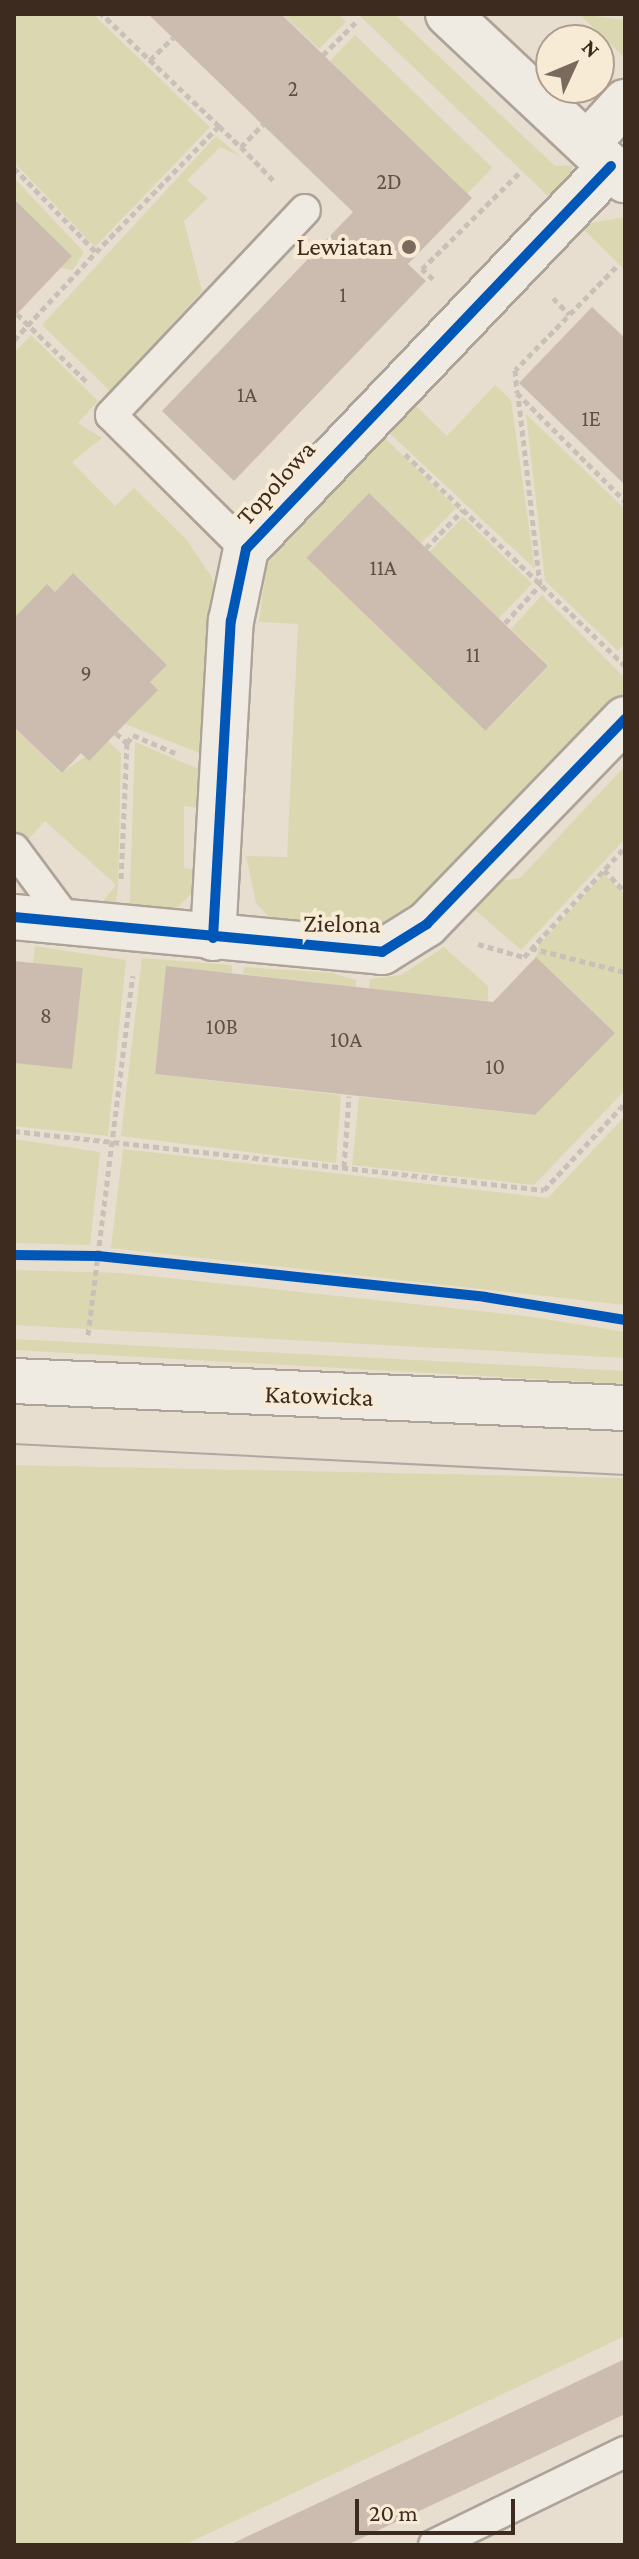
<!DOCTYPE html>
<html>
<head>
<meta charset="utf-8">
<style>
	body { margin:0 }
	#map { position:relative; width:639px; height:2559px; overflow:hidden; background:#e8ded0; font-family:"Crimson Pro",serif }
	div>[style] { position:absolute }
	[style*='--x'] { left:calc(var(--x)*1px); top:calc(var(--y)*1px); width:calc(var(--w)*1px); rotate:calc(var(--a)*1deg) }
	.green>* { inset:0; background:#dbd7b1; transform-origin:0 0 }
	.building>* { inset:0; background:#ccbcb0; transform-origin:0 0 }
	.path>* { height:5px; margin-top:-2.5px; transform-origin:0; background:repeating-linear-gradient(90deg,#c9c1b8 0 6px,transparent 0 10px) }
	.roads { filter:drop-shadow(2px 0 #aea398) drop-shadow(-2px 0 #aea398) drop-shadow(0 2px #aea398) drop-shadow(0 -2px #aea398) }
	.service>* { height:30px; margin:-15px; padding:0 15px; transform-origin:15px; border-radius:15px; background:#efeae2 }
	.minor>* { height:44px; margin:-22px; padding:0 22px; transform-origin:22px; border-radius:22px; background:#efeae2 }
	.secondary>* { height:44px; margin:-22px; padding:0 22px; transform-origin:22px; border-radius:22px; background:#efeae2 }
	.tram>* { height:2px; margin:-1px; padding:0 1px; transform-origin:1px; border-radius:1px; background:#afa8a1 }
	.cycleway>* { height:10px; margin:-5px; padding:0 5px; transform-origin:5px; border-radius:5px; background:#0057b8 }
	.dots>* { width:22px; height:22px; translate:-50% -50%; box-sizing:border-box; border:4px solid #f8ebd6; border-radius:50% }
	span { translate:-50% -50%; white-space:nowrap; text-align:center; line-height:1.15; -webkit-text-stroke:8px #f8ebd6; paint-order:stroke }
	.number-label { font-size:22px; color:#624f43 }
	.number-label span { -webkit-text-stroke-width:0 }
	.poi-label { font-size:26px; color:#3e2b1f }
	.right { translate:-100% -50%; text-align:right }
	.street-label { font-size:26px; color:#3e2b1f }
	.frame { position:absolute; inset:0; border:16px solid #3e2b1f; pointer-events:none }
	.north { position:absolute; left:535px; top:24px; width:80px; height:80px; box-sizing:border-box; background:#f8ebd6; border:2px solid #ae9e8d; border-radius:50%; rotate:46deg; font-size:22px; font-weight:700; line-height:32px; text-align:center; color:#3e2b1f }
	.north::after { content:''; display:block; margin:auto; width:28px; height:36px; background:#7a6a5d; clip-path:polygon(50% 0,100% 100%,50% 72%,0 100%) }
	.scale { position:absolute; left:355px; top:2499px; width:160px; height:36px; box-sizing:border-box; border:4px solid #3e2b1f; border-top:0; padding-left:10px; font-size:24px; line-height:28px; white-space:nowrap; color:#3e2b1f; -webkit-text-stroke:6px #f8ebd6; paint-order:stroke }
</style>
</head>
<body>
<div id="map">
	<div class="green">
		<i style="clip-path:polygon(14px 14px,93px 14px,210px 127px,95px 247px,14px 162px)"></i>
		<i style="clip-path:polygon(282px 14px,338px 14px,346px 22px,319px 49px)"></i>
		<i style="clip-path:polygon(358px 14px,394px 14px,555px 166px,573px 165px,561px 200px,549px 197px)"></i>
		<i style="clip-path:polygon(579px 14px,625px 20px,625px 58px,622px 55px)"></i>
		<i style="left:355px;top:35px;width:191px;height:36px;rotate:44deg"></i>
		<i style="clip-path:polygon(216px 136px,241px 157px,220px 147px,187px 180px,208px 198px,184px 221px,202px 291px,111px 392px,42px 325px)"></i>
		<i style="clip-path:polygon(14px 178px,84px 252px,73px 270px,60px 268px,72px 256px,14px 199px)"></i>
		<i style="clip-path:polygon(625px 217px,625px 270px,579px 225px)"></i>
		<i style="clip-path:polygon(31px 335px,98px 401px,78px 423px,102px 438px,72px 462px,115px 506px,134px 488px,186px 539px,211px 576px,217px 593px,210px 757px,125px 724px,157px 690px,150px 682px,167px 665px,73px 573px,55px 592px,47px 585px,14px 618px,14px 353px)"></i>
		<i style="clip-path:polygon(495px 385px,511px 400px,535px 569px,385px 429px,412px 402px,447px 436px)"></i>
		<i style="clip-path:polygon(526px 414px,625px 509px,625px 643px,618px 651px,545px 581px)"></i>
		<i style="clip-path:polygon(379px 432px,456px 508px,421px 543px,369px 493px,308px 558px,487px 730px,549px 666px,511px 629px,542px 595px,625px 678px,625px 700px,428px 911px,369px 938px,285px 927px,269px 917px,256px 903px,246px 856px,287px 857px,298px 624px,259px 622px,266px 568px,276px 546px)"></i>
		<i style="left:463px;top:517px;width:96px;height:48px;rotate:44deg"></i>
		<i style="clip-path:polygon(14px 727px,61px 773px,108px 741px,121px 753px,118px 886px,114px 917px,95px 911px,116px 885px,45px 821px,25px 843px,14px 829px)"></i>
		<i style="clip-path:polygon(135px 742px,208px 773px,206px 809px,184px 806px,184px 868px,213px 872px,178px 907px,129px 918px)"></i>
		<i style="clip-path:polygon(625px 766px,625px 839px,521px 950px,468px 904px,488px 883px,520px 878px)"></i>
		<i style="clip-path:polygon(604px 874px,625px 895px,625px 1090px,534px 1185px,352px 1165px,359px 1097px,534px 1115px,614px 1032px,536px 957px,539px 945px)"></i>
		<i style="clip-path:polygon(35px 946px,126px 960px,108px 1136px,14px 1126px,14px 1063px,72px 1068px,83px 969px,33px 963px)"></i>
		<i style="clip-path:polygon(444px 947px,488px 986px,488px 1001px,369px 989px,370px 979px,401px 975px)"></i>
		<i style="clip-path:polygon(142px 958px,232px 965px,232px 973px,166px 967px,155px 1074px,341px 1095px,336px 1163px,121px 1136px)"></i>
		<i style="clip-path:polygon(244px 967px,332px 973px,356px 980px,356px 987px,243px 974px)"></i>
		<i style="clip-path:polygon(625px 1116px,625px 1305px,111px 1248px,123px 1149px,548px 1198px)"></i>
		<i style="clip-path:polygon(14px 1139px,100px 1152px,90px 1245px,14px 1243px)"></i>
		<i style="clip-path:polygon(14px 1270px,121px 1273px,526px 1316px,625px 1332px,625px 1358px,14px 1325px)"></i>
		<i style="clip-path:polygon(14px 1339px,625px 1371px,625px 1384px,14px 1350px)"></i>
		<i style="clip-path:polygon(14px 1465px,625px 1478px,625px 2336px,184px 2545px,14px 2545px)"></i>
	</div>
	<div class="building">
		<i style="clip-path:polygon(148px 14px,281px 14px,472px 198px,408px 264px,426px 281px,234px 481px,162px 411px,353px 212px)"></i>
		<i style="clip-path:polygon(14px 199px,72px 256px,14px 317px)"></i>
		<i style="clip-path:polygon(592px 307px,625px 338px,625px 485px,519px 383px)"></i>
		<i style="left:369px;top:493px;width:249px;height:90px;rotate:44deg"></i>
		<i style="clip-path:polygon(73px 573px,167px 665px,150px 682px,158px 690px,116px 733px,89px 761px,81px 753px,62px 773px,14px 727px,14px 618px,47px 584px,55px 592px)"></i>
		<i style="clip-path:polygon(536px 957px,615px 1033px,535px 1115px,155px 1074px,166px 966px,493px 1002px)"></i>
		<i style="clip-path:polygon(14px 961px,83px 968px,72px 1069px,14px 1063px)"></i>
		<i style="clip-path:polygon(625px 2359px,625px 2414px,347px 2545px,229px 2545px)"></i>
	</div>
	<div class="path">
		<i style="--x:323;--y:55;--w:49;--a:-45"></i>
		<i style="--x:150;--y:60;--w:32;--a:-44"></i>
		<i style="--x:219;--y:126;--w:30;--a:44"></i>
		<i style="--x:241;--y:147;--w:32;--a:-46"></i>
		<i style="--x:241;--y:147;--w:47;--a:45.9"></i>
		<i style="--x:14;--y:168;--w:117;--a:45.7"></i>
		<i style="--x:96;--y:252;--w:176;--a:-45.7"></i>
		<i style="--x:219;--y:126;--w:162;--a:-136.3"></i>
		<i style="--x:616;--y:267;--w:144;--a:134.4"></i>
		<i style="--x:515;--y:370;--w:23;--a:85"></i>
		<i style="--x:517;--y:393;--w:153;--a:45"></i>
		<i style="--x:433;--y:279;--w:15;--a:-138"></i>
		<i style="--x:422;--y:269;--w:136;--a:-44.7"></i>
		<i style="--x:553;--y:298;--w:23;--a:45"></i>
		<i style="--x:17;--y:314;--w:98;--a:44.2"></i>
		<i style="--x:14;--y:340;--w:120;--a:-47"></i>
		<i style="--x:405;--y:454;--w:306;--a:43.9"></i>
		<i style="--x:426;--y:548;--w:53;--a:-45.8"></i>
		<i style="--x:505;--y:623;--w:52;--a:-47.4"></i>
		<i style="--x:540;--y:585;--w:192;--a:-96.6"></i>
		<i style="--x:116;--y:733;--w:15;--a:42"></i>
		<i style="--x:127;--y:743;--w:136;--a:92.5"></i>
		<i style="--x:127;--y:743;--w:10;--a:-53"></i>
		<i style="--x:133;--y:735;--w:46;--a:23.2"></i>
		<i style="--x:604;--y:870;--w:30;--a:46"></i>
		<i style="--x:478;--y:944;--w:48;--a:15.8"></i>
		<i style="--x:524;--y:957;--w:149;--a:-47.4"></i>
		<i style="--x:531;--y:948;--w:97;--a:14.3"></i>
		<i style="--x:14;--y:1131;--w:533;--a:6.35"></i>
		<i style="--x:544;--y:1190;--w:119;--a:-47"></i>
		<i style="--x:344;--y:1167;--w:71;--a:-86"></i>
		<i style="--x:88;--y:1335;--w:362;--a:-82.9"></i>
	</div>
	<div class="roads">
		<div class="service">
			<i style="--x:246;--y:549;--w:190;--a:-135.2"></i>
			<i style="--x:111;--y:415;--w:282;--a:-46.6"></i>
			<i style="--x:14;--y:849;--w:92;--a:53.4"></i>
			<i style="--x:434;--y:2545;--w:212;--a:-26"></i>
		</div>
		<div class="minor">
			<i style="--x:448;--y:14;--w:243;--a:43.2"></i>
			<i style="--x:587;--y:144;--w:57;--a:-47.9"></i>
			<i style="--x:14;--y:917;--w:370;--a:5.4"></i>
			<i style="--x:382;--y:952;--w:53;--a:-31.9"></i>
			<i style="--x:427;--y:924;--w:285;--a:-46"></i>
			<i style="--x:213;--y:938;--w:318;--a:-86.8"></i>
			<i style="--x:231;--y:621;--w:74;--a:-78.2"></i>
			<i style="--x:246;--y:549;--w:529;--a:-46.38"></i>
		</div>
		<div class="secondary">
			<i style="--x:14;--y:1381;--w:612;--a:2.53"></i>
		</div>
	</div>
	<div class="tram">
		<i style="--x:14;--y:1444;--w:612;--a:2.9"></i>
	</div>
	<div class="cycleway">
		<i style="--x:14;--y:917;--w:370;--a:5.4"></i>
		<i style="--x:382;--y:952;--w:53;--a:-31.9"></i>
		<i style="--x:427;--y:924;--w:285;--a:-46"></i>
		<i style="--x:213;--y:938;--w:318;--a:-86.8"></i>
		<i style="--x:231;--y:621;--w:74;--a:-78.2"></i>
		<i style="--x:246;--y:549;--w:529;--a:-46.38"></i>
		<i style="--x:14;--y:1255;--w:84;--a:0.7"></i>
		<i style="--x:98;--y:1256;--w:389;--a:6"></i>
		<i style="--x:485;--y:1297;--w:142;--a:9.3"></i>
	</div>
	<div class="dots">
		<i style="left:409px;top:247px;background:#7a6a5d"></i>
	</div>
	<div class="number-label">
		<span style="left:293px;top:89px">2</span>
		<span style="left:389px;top:182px">2D</span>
		<span style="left:343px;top:295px">1</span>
		<span style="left:247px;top:395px">1A</span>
		<span style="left:591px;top:419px">1E</span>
		<span style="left:383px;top:568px">11A</span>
		<span style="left:473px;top:655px">11</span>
		<span style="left:86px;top:674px">9</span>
		<span style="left:46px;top:1016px">8</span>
		<span style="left:222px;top:1027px">10B</span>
		<span style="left:346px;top:1040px">10A</span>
		<span style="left:495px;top:1067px">10</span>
	</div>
	<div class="poi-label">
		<span class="right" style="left:393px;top:247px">Lewiatan</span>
	</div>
	<div class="street-label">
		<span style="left:276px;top:483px;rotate:-48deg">Topolowa</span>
		<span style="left:342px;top:924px;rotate:1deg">Zielona</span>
		<span style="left:319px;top:1396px;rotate:2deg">Katowicka</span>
	</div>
	<div class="frame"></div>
	<div class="north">N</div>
	<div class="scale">20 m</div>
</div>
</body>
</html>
